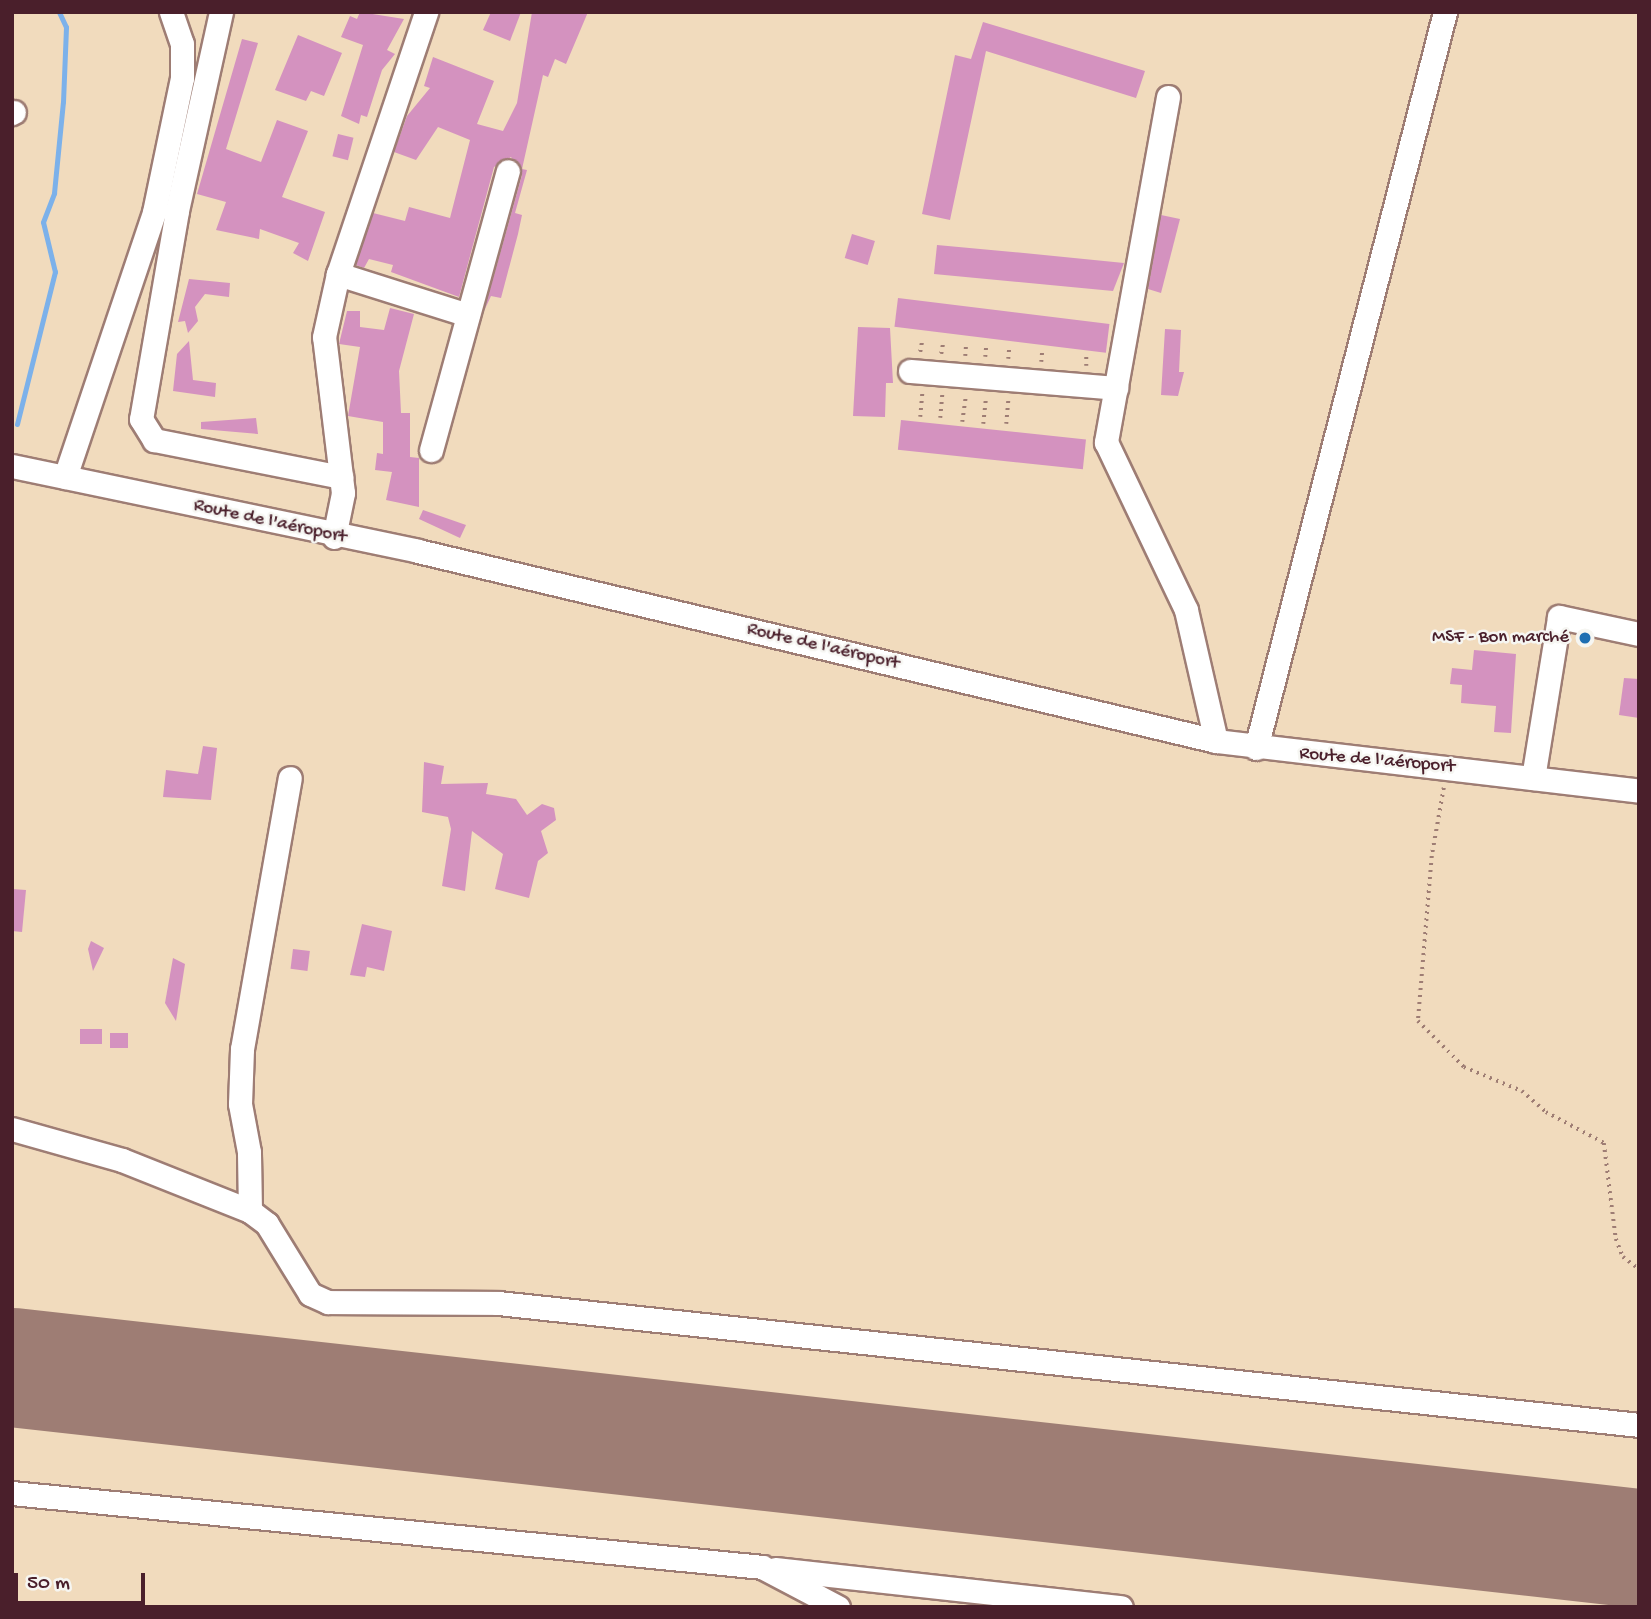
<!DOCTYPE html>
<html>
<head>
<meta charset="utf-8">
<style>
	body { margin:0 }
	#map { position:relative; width:1651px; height:1619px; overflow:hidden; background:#f1dbbd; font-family:"Gochi Hand",sans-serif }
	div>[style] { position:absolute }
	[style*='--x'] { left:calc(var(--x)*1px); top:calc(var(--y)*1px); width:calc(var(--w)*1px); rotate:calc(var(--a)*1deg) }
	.stream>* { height:5px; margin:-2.5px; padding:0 2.5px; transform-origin:2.5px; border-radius:2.5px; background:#7cb1ea }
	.runway>* { height:119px; margin:-59.5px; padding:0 59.5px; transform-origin:59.5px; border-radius:59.5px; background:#9e7d74 }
	.building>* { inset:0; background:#d492bf; transform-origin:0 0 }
	.path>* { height:3.5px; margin-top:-1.75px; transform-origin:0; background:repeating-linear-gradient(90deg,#9e7d74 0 2px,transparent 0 7px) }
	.roads { filter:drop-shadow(2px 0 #9e7d74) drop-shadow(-2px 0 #9e7d74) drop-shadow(0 2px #9e7d74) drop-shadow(0 -2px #9e7d74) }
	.minor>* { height:23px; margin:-11.5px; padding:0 11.5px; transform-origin:11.5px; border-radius:11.5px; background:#fff }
	.dots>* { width:19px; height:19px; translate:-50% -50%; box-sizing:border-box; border:4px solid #f6f6f2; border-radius:50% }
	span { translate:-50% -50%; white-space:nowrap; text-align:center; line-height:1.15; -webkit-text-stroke:5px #f6f6f2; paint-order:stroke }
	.street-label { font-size:19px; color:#4a1f2b }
	.poi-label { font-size:19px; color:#4a1f2b }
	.right { translate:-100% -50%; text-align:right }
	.frame { position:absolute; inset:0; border:14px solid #4a1f2b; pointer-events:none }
	.scale { position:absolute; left:14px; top:1573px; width:131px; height:32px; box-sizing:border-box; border:4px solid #4a1f2b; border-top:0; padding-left:9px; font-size:21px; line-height:24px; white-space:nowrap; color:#4a1f2b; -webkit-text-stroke:5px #f6f6f2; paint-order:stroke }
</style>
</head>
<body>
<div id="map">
	<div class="stream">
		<i style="--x:17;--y:424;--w:157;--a:-76"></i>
		<i style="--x:55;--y:272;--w:51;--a:-103.5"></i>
		<i style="--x:43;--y:222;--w:31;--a:-69"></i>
		<i style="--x:54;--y:193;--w:91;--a:-84.4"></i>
		<i style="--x:63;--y:102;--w:75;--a:-87.7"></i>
		<i style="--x:66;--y:27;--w:17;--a:-115"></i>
	</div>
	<div class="runway">
		<i style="--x:12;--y:1367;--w:1637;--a:6.35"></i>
	</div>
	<div class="building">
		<i style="clip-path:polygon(360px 12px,404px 19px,387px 50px,395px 54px,382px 70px,367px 117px,361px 115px,359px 124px,341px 116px,363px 45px,341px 37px,350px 16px,357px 19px)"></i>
		<i style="clip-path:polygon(491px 12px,521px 12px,510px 41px,483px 30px)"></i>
		<i style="clip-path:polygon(532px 12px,588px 12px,566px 64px,555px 59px,548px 77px,543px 75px,522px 169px,527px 170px,515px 213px,522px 215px,518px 234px,501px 298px,491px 296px,484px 311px,522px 175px,511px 157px,494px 167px,459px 297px,391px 272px,393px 265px,369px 259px,364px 268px,356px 265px,373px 213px,405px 221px,409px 207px,450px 218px,470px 140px,438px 127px,416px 160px,394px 152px,407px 116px,430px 88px,424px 86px,433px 57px,494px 81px,477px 124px,503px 131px,517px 103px)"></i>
		<i style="clip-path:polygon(983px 22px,1145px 71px,1136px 98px,986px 51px,950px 220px,922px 214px,955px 55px,971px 59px)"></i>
		<i style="clip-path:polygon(298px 35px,342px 53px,324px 96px,311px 91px,306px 101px,275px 90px)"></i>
		<i style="clip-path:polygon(242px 39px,258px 43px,226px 149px,261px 162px,277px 120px,308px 131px,282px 197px,325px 212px,308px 261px,293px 253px,299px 243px,260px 229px,259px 239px,216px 230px,226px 202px,197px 194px)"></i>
		<i style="left:338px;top:134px;width:16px;height:23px;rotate:14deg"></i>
		<i style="clip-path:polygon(1161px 215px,1180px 219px,1161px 293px,1148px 289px)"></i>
		<i style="left:852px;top:234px;width:24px;height:25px;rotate:17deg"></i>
		<i style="clip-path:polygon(937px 245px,1024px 253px,1124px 263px,1113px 291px,934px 274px)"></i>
		<i style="clip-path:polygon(189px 279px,230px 283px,229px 297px,205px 294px,195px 307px,198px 321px,188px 333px,185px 321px,178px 322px)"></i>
		<i style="left:898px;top:298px;width:213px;height:29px;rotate:7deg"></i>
		<i style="clip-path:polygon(390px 308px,414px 314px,399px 371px,401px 413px,410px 413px,410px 457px,419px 458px,419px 507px,386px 500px,392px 472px,375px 470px,377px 453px,383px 454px,383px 422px,348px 416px,360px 347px,339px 344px,347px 311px,360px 311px,360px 327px,384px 330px)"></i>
		<i style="clip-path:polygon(858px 327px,890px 328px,893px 383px,886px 383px,885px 417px,853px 416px)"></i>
		<i style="clip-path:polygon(1165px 329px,1181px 330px,1179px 372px,1184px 372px,1178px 396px,1161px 395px)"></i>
		<i style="clip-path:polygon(189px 341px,193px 380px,216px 383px,215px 397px,173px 391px,177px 354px)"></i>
		<i style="clip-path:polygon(256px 418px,258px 434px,201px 429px,201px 422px)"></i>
		<i style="left:901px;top:420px;width:186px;height:30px;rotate:6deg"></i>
		<i style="clip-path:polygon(423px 510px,466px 525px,460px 538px,419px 519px)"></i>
		<i style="clip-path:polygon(1474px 650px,1516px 654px,1511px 733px,1494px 732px,1496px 706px,1461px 703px,1462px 685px,1450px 684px,1452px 668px,1472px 670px)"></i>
		<i style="clip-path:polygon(1624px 678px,1639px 679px,1639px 718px,1619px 715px)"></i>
		<i style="clip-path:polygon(203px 746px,217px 748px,211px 800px,163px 797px,166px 770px,198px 774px)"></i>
		<i style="clip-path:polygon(424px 762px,444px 766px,441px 784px,488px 783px,486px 794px,516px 799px,527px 815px,542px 804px,554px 808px,556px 820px,541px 831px,548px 853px,538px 861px,529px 898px,495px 889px,503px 854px,472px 831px,465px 891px,442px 886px,451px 829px,448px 817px,422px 812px)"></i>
		<i style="clip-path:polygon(12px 889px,26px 890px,22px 932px,12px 931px)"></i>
		<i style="clip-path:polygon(362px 924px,392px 931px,384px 971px,367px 967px,365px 977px,350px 975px)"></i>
		<i style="clip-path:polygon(91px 941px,104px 948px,93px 971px,88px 949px)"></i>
		<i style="left:293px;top:949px;width:17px;height:20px;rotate:7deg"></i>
		<i style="clip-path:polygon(173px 958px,185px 964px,176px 1021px,165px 1003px)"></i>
		<i style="left:80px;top:1029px;width:22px;height:15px"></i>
		<i style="left:110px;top:1033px;width:18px;height:15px"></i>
	</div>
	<div class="path">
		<i style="--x:920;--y:352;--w:11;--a:-80"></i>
		<i style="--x:941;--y:354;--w:11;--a:-80"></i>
		<i style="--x:965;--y:356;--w:13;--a:-86"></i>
		<i style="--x:985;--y:357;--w:11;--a:-85"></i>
		<i style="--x:1008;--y:359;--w:11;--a:-85"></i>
		<i style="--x:1041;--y:362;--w:11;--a:-85"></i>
		<i style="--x:1086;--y:366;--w:10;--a:-90"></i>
		<i style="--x:920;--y:417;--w:25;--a:-85"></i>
		<i style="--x:940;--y:418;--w:25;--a:-85"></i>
		<i style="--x:962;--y:422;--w:27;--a:-82"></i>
		<i style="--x:983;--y:424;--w:27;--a:-84"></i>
		<i style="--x:1006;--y:424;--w:25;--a:-85"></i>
		<i style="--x:1444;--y:788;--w:69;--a:100"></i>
		<i style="--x:1432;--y:856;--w:166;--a:94.8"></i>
		<i style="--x:1418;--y:1021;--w:65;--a:45"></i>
		<i style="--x:1464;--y:1067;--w:63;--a:22.5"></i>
		<i style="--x:1522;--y:1091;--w:32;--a:41"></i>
		<i style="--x:1546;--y:1112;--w:66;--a:28.1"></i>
		<i style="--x:1604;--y:1143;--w:97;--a:82.9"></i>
		<i style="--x:1616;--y:1239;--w:19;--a:69"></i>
		<i style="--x:1623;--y:1257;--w:20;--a:37"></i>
	</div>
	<div class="roads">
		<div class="minor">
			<i style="--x:221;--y:12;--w:204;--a:102.5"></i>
			<i style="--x:177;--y:211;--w:211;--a:99.8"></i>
			<i style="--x:141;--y:419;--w:25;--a:58"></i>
			<i style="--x:154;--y:440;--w:191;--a:11.2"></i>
			<i style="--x:1168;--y:97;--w:351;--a:100.2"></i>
			<i style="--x:1106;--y:442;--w:186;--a:64.5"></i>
			<i style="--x:1186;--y:610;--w:134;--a:77.1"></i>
			<i style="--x:12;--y:113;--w:2;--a:-27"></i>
			<i style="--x:338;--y:274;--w:136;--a:17.5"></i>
			<i style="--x:910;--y:371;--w:207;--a:4.7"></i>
			<i style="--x:431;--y:450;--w:289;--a:-74.6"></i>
			<i style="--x:12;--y:466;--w:415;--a:11.8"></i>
			<i style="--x:418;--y:551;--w:820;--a:13.39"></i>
			<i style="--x:1216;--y:741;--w:426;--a:6.7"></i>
			<i style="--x:65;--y:477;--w:280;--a:-71.4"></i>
			<i style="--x:154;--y:212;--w:137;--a:-78.2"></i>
			<i style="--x:182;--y:78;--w:34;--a:-90"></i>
			<i style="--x:182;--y:44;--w:34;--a:-109"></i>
			<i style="--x:334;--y:537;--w:45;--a:-78.4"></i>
			<i style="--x:343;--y:493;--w:157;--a:-96.9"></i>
			<i style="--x:324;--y:337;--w:65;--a:-77.5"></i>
			<i style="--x:338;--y:274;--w:276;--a:-71.4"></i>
			<i style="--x:1256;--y:748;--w:760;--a:-75.6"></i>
			<i style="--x:1533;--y:778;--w:163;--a:-80.8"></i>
			<i style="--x:1559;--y:617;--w:82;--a:12"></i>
			<i style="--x:12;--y:1129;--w:114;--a:15.7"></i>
			<i style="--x:122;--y:1160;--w:138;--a:21.7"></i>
			<i style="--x:250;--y:1211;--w:21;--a:37"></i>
			<i style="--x:267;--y:1224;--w:82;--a:58.4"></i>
			<i style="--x:310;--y:1294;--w:20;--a:24"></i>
			<i style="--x:328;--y:1302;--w:170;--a:0.3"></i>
			<i style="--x:498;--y:1303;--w:1148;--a:6.1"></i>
			<i style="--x:250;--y:1211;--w:59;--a:-91"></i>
			<i style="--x:249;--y:1152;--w:49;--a:-100.6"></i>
			<i style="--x:240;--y:1104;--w:55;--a:-87.9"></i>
			<i style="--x:242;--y:1049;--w:275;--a:-80"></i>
			<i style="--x:12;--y:1493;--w:754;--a:5.63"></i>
			<i style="--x:762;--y:1567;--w:86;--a:27.8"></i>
			<i style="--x:775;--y:1569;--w:348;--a:6.3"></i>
		</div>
	</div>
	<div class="dots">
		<i style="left:1585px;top:638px;background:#1f6fb2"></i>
	</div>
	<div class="street-label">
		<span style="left:270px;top:522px;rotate:12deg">Route de l'aéroport</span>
		<span style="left:823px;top:647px;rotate:13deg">Route de l'aéroport</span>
		<span style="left:1377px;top:761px;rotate:5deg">Route de l'aéroport</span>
	</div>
	<div class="poi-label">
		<span class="right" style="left:1569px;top:638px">MSF - Bon marché</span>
	</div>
	<div class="frame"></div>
	<div class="scale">50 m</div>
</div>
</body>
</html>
